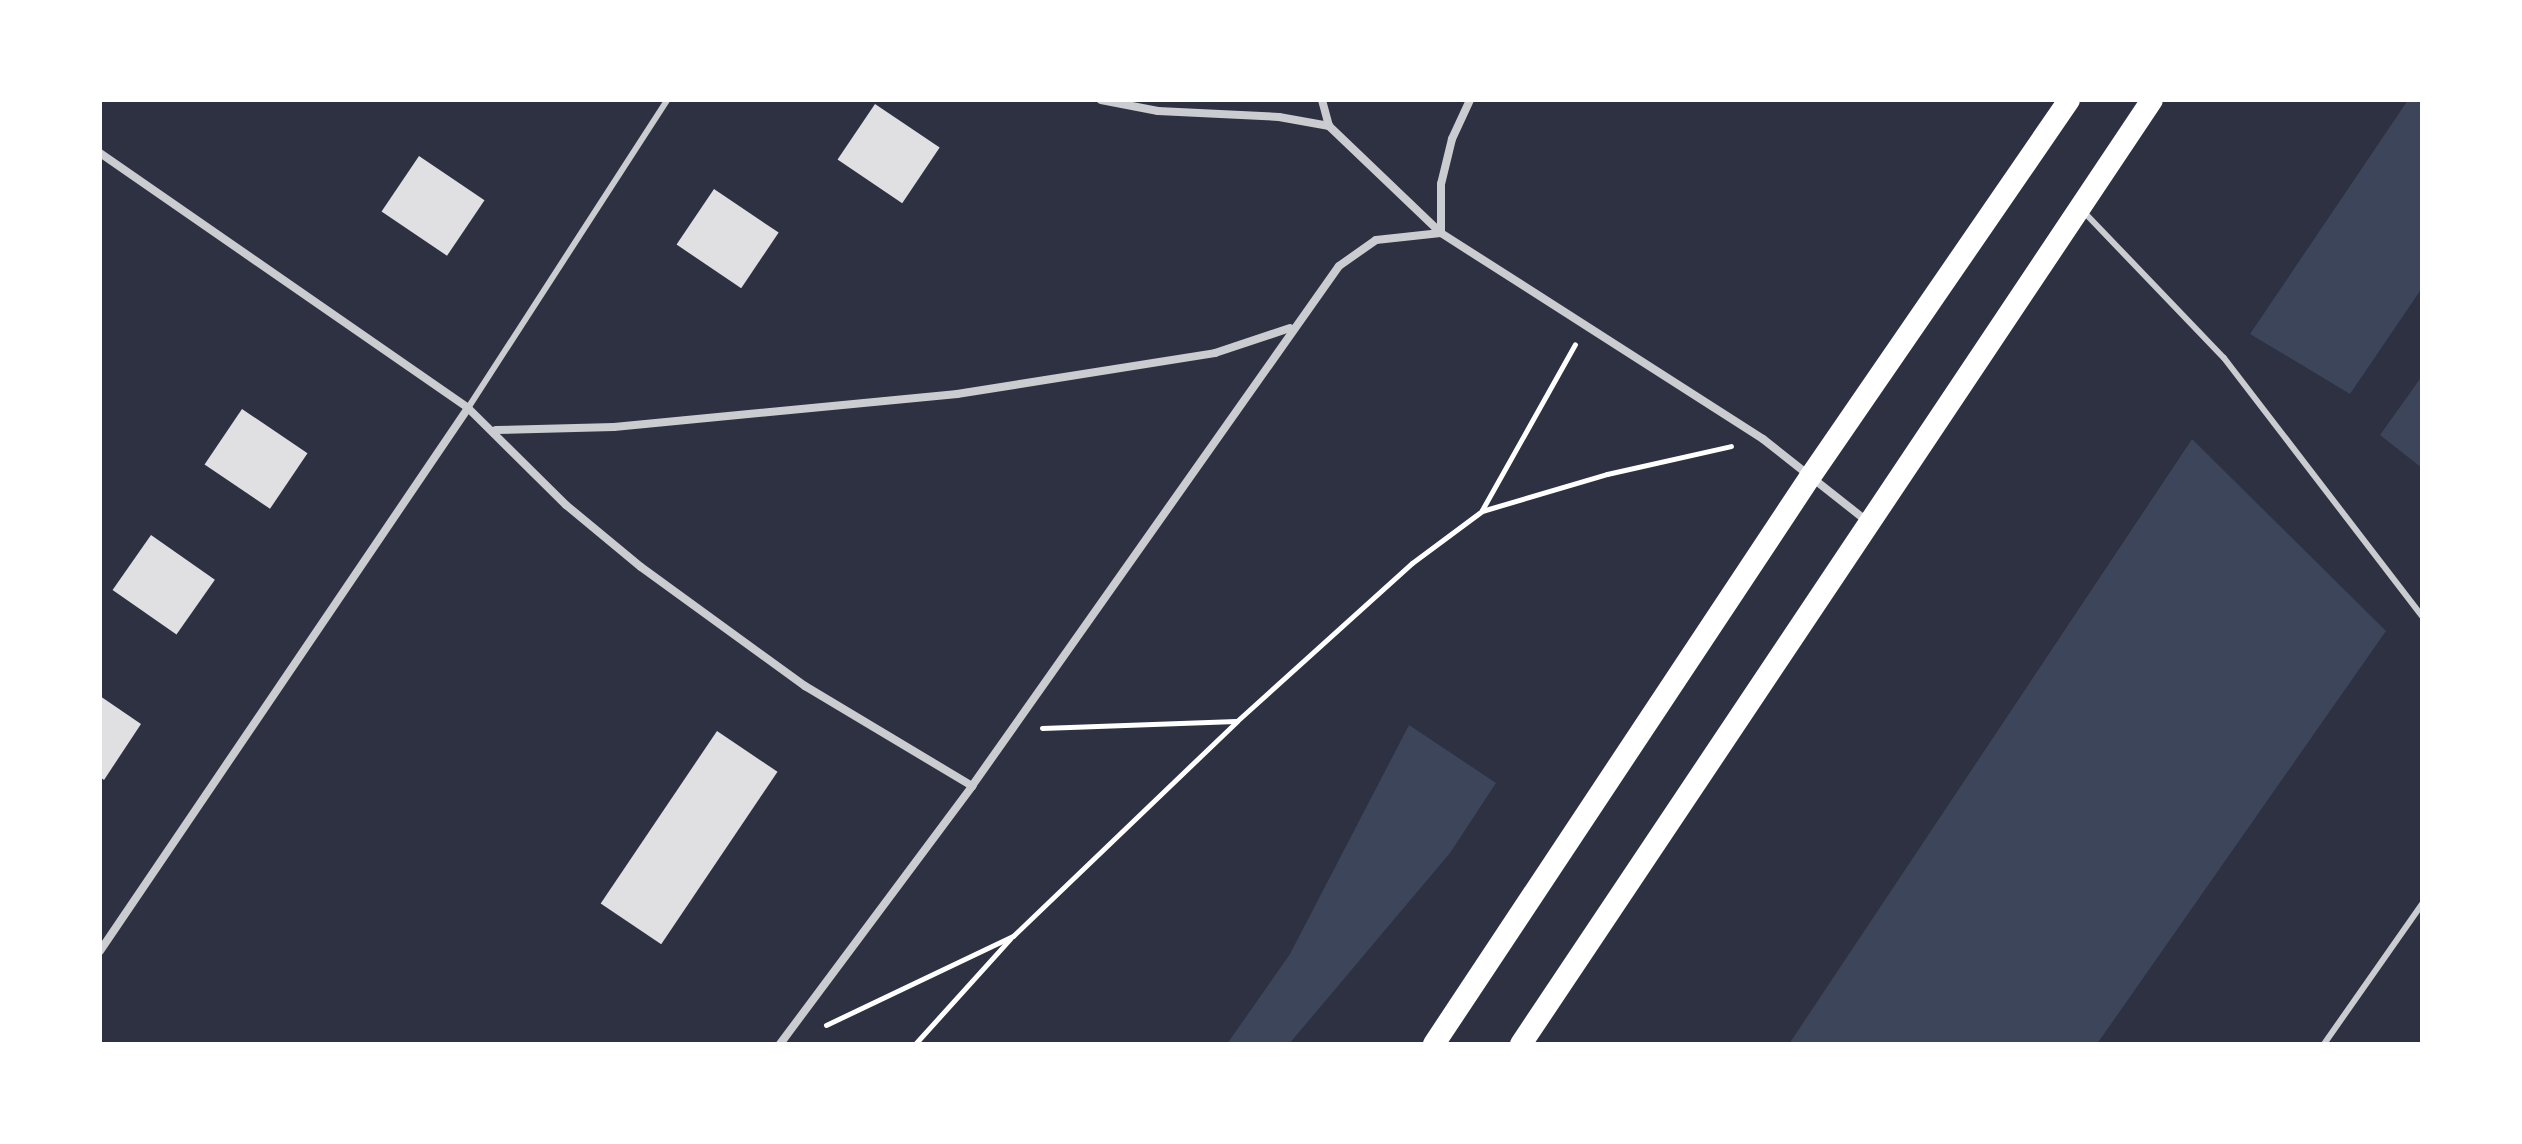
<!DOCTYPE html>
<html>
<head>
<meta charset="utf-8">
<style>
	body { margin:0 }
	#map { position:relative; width:2522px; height:1144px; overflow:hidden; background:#2d3142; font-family:Inter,sans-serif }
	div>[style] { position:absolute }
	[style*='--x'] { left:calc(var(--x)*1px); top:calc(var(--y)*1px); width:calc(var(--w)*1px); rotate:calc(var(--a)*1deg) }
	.green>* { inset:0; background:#3c4559 }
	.building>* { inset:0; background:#e0e0e3; transform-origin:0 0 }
	.path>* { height:5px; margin:-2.5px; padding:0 2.5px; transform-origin:2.5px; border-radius:2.5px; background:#fff }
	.service>* { height:6px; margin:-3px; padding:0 3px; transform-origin:3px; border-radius:3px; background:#caccd0 }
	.minor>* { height:8px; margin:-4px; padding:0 4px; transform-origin:4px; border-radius:4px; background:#caccd0 }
	.trunk>* { height:22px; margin:-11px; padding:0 11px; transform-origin:11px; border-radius:11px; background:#fff }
	span { translate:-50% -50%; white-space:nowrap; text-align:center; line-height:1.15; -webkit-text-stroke:8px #fff; paint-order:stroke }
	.frame { position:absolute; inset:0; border:102px solid #fff; pointer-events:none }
</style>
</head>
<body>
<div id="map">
	<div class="green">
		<i style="clip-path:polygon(2408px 100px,2422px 100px,2422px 288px,2350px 394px,2250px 334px)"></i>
		<i style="clip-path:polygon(2422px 376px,2422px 468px,2380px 435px)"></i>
		<i style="clip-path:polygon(2192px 439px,2386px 631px,2097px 1044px,1789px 1044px)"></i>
		<i style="clip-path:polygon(1409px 725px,1496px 783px,1450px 853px,1289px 1044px,1227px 1044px,1290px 954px)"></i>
	</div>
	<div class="building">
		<i style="left:875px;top:104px;width:78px;height:67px;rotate:34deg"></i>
		<i style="left:419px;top:156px;width:79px;height:67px;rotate:34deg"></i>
		<i style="left:714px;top:189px;width:78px;height:67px;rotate:34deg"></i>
		<i style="left:242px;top:409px;width:79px;height:67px;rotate:34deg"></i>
		<i style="left:151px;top:535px;width:78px;height:67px;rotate:35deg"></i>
		<i style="clip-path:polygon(100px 696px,141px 724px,104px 780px,100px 777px)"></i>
		<i style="left:717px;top:731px;width:73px;height:208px;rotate:34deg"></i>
	</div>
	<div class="path">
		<i style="--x:1482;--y:510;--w:190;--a:-60.7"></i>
		<i style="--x:1042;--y:728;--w:194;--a:-2.1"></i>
		<i style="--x:826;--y:1025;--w:207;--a:-25.5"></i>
		<i style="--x:1013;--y:936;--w:310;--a:-43.8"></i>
		<i style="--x:1237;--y:721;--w:236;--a:-42.1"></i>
		<i style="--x:1412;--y:563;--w:87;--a:-36.6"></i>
		<i style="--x:1482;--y:511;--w:130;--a:-16.5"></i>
		<i style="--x:1607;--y:474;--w:127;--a:-12.7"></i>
		<i style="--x:915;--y:1044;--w:142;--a:-47.9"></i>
	</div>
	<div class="service">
		<i style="--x:2082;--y:210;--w:205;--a:46.2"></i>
		<i style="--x:2224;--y:358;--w:325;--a:52.5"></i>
		<i style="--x:468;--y:408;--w:367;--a:-57.1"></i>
		<i style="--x:2324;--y:1044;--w:171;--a:-55"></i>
	</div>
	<div class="minor">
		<i style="--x:1101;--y:100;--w:58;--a:10.9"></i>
		<i style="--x:1158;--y:111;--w:121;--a:2.8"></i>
		<i style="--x:1279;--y:117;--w:51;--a:10.2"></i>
		<i style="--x:1322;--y:100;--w:27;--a:75"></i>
		<i style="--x:1329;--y:126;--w:155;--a:43.7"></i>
		<i style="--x:1470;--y:100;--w:43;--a:114.8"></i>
		<i style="--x:1452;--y:139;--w:46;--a:103.7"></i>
		<i style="--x:1441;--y:184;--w:49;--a:90"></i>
		<i style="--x:1441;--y:233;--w:382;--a:32.6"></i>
		<i style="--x:1763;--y:439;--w:132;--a:38.3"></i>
		<i style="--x:100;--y:153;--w:448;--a:34.7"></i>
		<i style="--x:468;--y:408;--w:138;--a:44.7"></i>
		<i style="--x:566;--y:505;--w:97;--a:39.6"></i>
		<i style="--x:641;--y:567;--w:203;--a:36"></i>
		<i style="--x:805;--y:686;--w:195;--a:30.9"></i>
		<i style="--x:496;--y:430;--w:118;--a:-1.5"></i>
		<i style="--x:614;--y:427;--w:345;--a:-5.5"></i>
		<i style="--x:957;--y:394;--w:261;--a:-9"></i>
		<i style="--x:1215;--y:353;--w:79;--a:-18.4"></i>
		<i style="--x:100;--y:951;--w:656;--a:-55.87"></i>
		<i style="--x:780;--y:1044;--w:322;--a:-53.3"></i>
		<i style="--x:972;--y:786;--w:636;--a:-54.79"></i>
		<i style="--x:1339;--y:266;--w:45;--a:-35.1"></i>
		<i style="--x:1376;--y:240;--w:65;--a:-6.1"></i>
	</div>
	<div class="trunk">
		<i style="--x:1434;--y:1044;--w:680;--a:-56.45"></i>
		<i style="--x:1810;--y:477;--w:457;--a:-55.5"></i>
		<i style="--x:1521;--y:1044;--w:1135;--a:-56.24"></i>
	</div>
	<div class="frame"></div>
</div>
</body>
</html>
